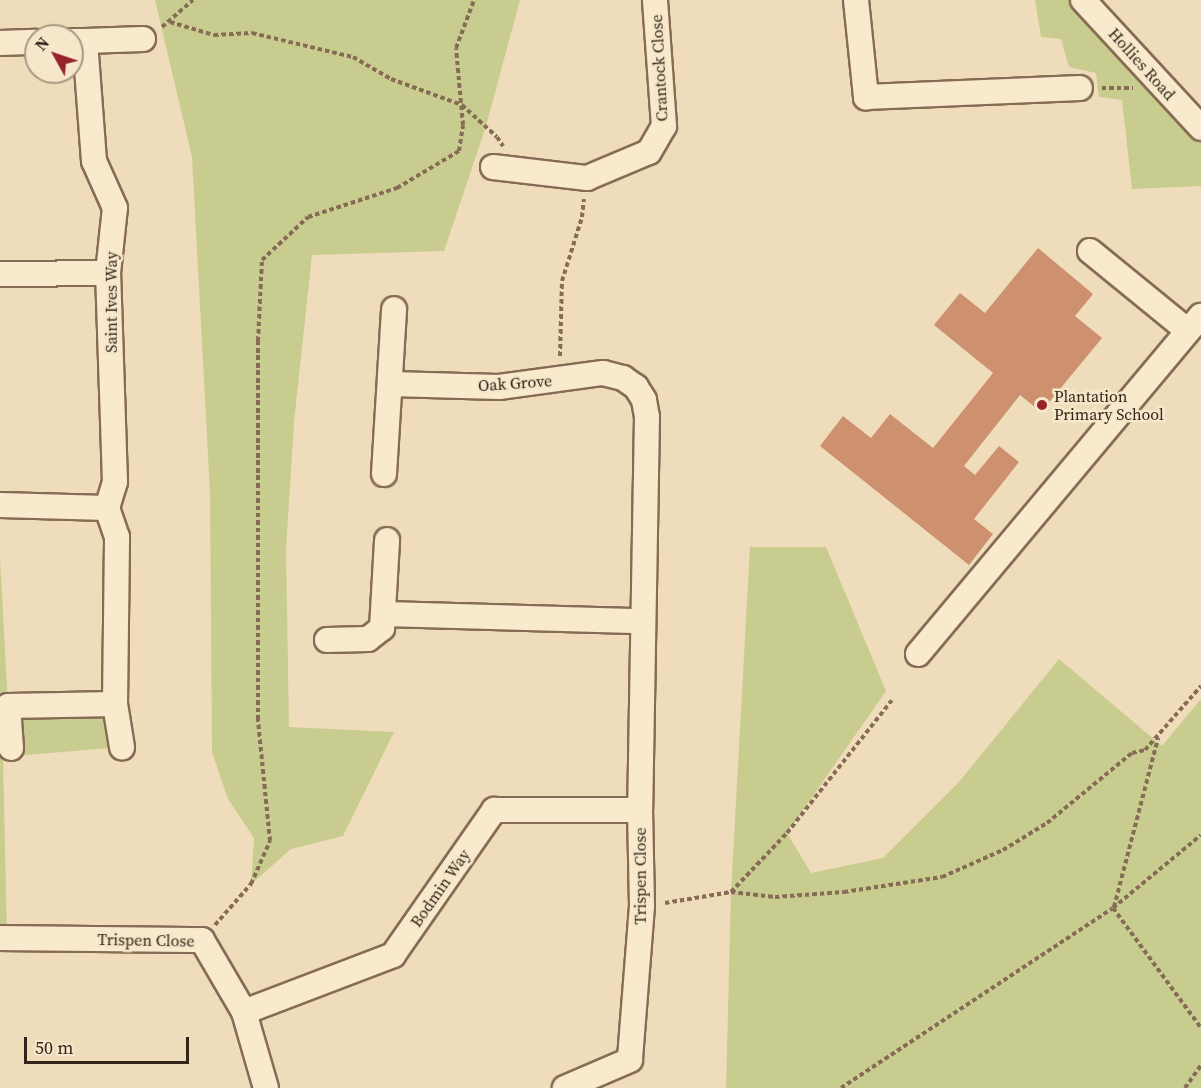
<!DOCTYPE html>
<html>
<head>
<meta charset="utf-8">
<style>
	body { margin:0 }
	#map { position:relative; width:1201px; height:1088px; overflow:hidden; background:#efdcba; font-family:"Source Serif 4",serif }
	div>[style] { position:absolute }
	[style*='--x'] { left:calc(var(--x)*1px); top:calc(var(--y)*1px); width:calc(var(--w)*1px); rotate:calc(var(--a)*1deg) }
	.green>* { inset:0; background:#c9cc8f }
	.building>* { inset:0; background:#ce916f }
	.path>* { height:4px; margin-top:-2px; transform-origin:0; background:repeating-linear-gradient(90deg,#866c54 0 4.5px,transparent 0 7.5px) }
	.roads { filter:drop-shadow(2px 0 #866c54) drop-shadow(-2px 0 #866c54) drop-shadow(0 2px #866c54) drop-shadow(0 -2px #866c54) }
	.minor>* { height:24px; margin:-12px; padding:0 12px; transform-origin:12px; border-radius:12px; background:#faeacd }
	.dots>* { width:16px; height:16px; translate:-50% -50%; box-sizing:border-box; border:3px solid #f6e7ca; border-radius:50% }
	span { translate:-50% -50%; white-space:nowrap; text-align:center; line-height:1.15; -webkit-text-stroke:5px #f6e7ca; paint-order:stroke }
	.street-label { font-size:16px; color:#34251a }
	.poi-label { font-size:16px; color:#34251a }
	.left { translate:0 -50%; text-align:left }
	.north { position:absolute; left:24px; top:24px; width:60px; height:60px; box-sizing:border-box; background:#f6e7ca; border:2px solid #a89984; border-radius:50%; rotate:310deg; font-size:16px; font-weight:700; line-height:24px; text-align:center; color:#34251a }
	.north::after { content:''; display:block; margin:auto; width:21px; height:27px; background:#96232a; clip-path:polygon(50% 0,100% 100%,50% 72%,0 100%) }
	.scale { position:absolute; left:24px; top:1037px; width:165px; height:27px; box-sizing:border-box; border:3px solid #34251a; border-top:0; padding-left:8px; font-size:18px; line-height:21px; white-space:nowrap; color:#34251a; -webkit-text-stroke:4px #f6e7ca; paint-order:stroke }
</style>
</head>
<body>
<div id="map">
	<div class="green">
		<i style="clip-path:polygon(155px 0,520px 0,486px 126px,444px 251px,312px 255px,294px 422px,286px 550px,289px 727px,394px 732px,343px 836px,291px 849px,251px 884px,254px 838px,228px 799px,212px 752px,210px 492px,192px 157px)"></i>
		<i style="clip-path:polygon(1035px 0,1084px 0,1201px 125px,1201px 186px,1132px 189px,1122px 100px,1099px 97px,1096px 73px,1069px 67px,1061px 39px,1041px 37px)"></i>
		<i style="clip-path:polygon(750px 547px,826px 547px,886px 691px,787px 833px,811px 873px,883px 858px,959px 782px,1059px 659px,1162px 746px,1201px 699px,1201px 1088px,726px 1088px,731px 892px)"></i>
		<i style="clip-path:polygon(0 557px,8px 706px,115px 704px,122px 747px,3px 757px,7px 938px,0 938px)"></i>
	</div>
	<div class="building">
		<i style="clip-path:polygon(1038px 248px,1093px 294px,1075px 316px,1102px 338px,1041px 412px,1020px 395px,964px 466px,975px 475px,999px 446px,1019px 462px,974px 519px,993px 534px,969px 565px,820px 446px,843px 416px,871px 438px,890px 414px,933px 448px,993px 373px,934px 325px,960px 293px,985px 313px)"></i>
	</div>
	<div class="path">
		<i style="--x:170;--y:22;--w:46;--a:16.5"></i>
		<i style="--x:214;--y:35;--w:38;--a:-3"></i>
		<i style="--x:252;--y:33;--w:104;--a:13.4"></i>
		<i style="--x:353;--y:57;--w:44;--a:30.1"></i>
		<i style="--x:391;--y:79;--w:76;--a:20.1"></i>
		<i style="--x:462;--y:105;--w:47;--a:42.4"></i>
		<i style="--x:497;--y:137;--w:11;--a:56"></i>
		<i style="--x:162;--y:27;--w:41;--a:-41.1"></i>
		<i style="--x:1102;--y:88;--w:31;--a:0"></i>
		<i style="--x:560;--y:356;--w:75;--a:-88.5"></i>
		<i style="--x:562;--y:281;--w:67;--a:-72.6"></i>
		<i style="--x:582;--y:217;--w:18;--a:-84"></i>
		<i style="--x:731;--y:892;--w:44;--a:6.5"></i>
		<i style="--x:775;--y:897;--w:69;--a:-4.1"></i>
		<i style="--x:844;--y:892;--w:99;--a:-8.7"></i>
		<i style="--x:942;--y:877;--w:67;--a:-23.9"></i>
		<i style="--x:1003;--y:850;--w:52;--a:-31.5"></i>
		<i style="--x:1047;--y:823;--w:110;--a:-39.5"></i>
		<i style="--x:1132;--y:753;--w:13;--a:-13"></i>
		<i style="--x:1145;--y:750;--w:85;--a:-48.8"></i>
		<i style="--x:665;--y:903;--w:67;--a:-9.5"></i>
		<i style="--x:731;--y:892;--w:81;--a:-46.5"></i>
		<i style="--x:787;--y:833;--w:169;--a:-51.7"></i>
		<i style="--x:1114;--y:907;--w:175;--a:-75.4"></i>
		<i style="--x:1113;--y:908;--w:149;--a:53.7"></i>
		<i style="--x:215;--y:925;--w:55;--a:-48.7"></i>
		<i style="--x:251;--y:884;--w:47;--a:-66.2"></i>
		<i style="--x:270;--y:841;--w:122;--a:-95.7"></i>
		<i style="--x:258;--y:720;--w:379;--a:-90"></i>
		<i style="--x:258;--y:341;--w:81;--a:-87.2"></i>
		<i style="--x:262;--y:260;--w:63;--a:-43.1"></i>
		<i style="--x:308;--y:217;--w:94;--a:-18"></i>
		<i style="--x:397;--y:188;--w:72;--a:-30.8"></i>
		<i style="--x:459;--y:151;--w:26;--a:-81"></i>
		<i style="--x:463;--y:125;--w:77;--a:-95.2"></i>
		<i style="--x:456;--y:48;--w:51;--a:-69.4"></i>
		<i style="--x:841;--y:1088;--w:326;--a:-33.5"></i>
		<i style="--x:1113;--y:908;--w:114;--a:-39.7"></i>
		<i style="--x:1185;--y:1088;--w:28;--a:-55"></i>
	</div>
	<div class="roads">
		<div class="minor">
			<i style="--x:856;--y:0;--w:98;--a:84.1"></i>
			<i style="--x:866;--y:97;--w:214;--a:-2.4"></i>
			<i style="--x:1083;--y:0;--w:174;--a:47.3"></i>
			<i style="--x:85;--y:41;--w:58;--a:-2"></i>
			<i style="--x:0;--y:43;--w:36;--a:-2"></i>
			<i style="--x:493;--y:167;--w:95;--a:6.7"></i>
			<i style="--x:587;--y:178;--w:67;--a:-22.8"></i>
			<i style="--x:649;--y:152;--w:30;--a:-60"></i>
			<i style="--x:664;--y:126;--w:126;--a:-94.1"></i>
			<i style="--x:1090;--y:251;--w:125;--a:39.2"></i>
			<i style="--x:0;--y:274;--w:108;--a:-0.5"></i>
			<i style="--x:391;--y:384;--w:108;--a:1.6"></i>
			<i style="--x:499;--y:387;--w:105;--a:-7.7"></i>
			<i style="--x:603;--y:373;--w:21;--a:14"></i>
			<i style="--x:623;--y:378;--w:16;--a:35"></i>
			<i style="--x:636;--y:387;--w:15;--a:58"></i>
			<i style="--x:644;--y:400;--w:17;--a:80"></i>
			<i style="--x:647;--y:417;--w:393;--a:91"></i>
			<i style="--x:640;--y:810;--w:96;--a:88.8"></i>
			<i style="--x:642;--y:906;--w:154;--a:94.5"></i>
			<i style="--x:630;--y:1060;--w:71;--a:156.7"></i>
			<i style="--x:384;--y:474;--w:165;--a:-86.5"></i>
			<i style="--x:0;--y:505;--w:107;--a:1.6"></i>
			<i style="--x:107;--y:508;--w:27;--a:-73"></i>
			<i style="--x:115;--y:482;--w:209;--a:-91.9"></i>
			<i style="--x:108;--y:273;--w:65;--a:-83.9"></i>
			<i style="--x:115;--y:208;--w:51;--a:-114.1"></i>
			<i style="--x:94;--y:161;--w:120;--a:-94.3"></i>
			<i style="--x:85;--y:41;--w:13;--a:180"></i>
			<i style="--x:385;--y:614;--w:257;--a:1.6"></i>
			<i style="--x:327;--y:640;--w:41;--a:-1.4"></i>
			<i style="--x:368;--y:639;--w:18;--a:-38"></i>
			<i style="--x:382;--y:628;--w:88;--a:-86.7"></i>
			<i style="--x:918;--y:654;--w:441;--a:-50.1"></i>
			<i style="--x:115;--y:704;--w:44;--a:80.8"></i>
			<i style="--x:11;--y:748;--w:42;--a:-94.1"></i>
			<i style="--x:8;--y:706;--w:107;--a:-1.1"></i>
			<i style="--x:115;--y:704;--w:167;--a:-89.3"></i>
			<i style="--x:117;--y:537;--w:31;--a:-109"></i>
			<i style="--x:0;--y:938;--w:202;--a:0.6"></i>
			<i style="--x:202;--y:940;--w:83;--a:59.7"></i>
			<i style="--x:244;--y:1012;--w:79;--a:73.9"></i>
			<i style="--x:244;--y:1012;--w:160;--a:-20.9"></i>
			<i style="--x:393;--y:955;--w:177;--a:-55.1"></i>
			<i style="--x:494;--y:810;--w:146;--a:0"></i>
		</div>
	</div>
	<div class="dots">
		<i style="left:1042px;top:405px;background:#96232a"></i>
	</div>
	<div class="street-label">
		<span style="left:1142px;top:64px;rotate:48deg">Hollies Road</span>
		<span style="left:659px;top:68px;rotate:-93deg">Crantock Close</span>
		<span style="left:111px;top:302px;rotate:-90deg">Saint Ives Way</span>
		<span style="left:515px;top:383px;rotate:-4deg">Oak Grove</span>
		<span style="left:640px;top:876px;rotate:-90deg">Trispen Close</span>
		<span style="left:440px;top:888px;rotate:-55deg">Bodmin Way</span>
		<span style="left:146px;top:940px;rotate:1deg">Trispen Close</span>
	</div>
	<div class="poi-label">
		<span class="left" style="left:1054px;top:405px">Plantation<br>Primary School</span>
	</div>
	<div class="north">N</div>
	<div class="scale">50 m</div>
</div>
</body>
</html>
